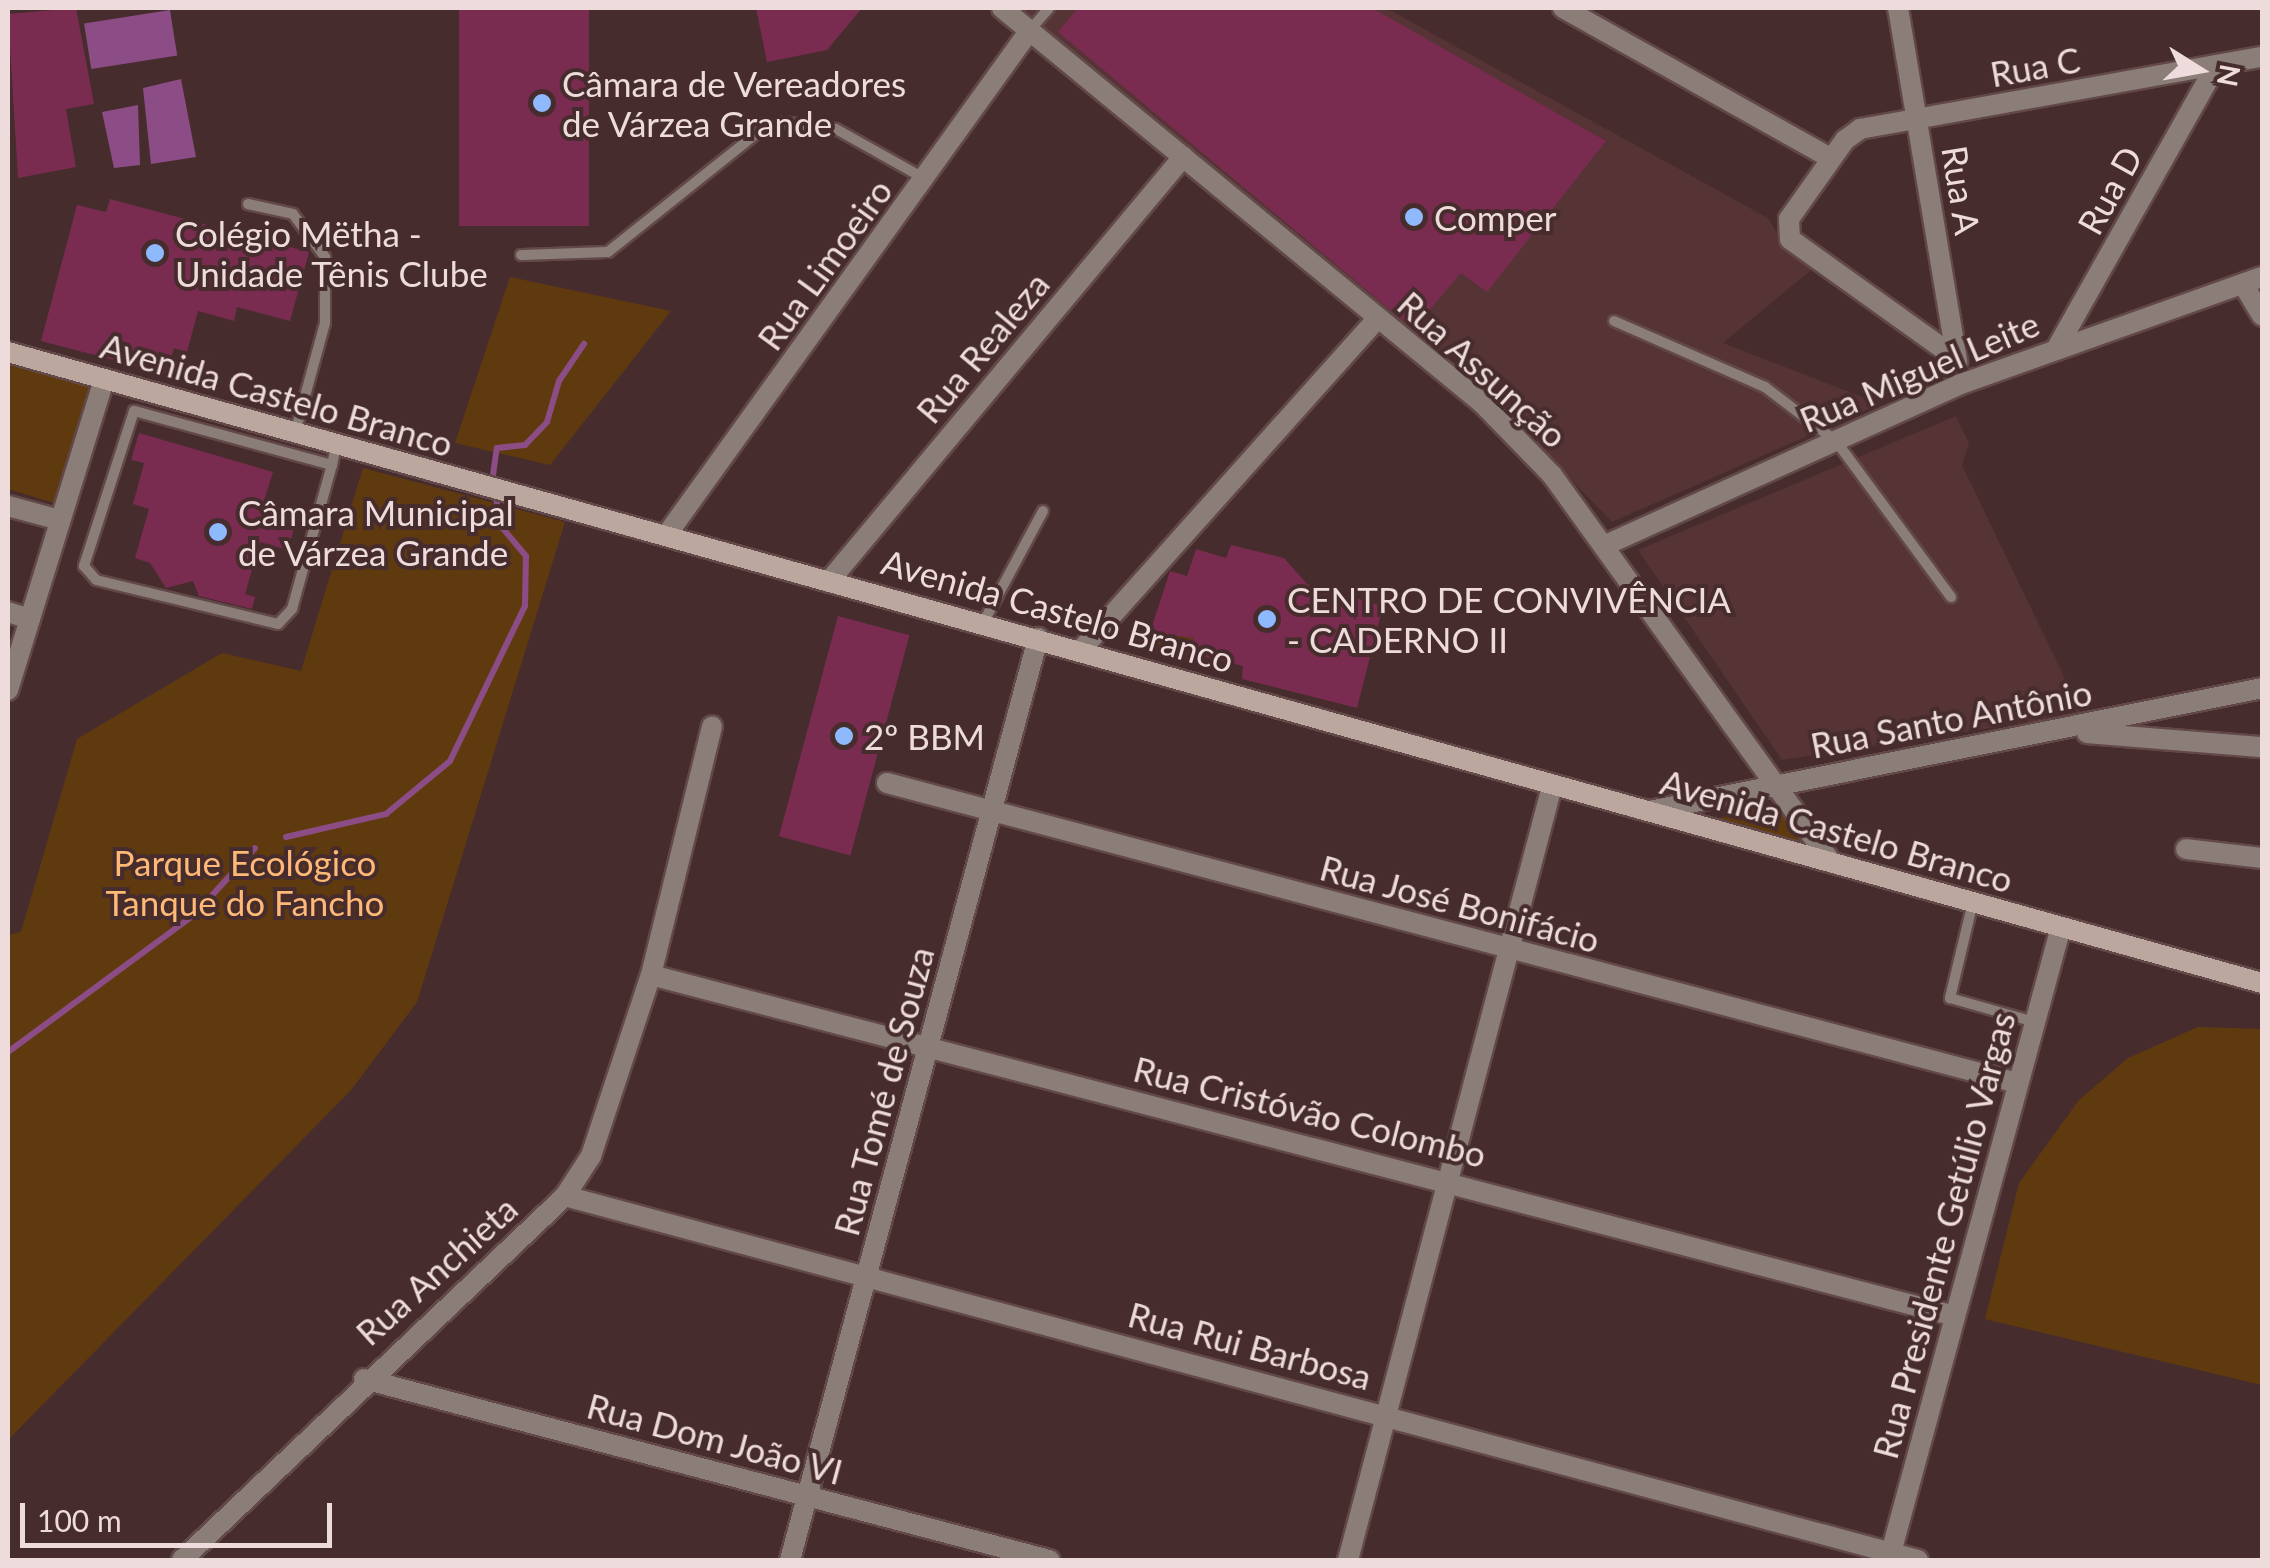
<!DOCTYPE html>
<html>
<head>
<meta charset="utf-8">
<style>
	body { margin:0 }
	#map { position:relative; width:2270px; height:1568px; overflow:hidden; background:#472c2d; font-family:Lato,sans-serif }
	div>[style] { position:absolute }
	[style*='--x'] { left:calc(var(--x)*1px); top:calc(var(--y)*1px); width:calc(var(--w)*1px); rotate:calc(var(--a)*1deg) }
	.built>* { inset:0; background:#563334 }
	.green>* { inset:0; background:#603a0f; transform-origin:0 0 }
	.water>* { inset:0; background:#8c4d86; transform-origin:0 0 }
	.stream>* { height:6px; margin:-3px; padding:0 3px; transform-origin:3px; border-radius:3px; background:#8c4d86 }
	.building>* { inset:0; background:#792c50; transform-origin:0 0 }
	.roads { filter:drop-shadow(2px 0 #624849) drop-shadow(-2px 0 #624849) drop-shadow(0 2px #624849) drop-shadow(0 -2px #624849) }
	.lane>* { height:10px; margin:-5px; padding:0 5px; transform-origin:5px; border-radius:5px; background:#8b7e78 }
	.street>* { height:20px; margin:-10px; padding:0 10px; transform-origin:10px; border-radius:10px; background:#8b7e78 }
	.secondary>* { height:20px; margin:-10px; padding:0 10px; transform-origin:10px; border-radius:10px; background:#bca79e }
	.dots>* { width:28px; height:28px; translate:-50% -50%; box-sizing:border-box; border:5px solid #472c2d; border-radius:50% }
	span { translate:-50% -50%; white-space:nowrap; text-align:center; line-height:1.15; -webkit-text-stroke:8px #472c2d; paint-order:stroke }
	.street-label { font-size:35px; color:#eedcdc }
	.poi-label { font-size:35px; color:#eedcdc }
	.left { translate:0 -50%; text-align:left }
	.park-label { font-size:35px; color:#fdb975 }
	.frame { position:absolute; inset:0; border:10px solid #eedcdc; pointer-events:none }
	.north { position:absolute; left:2150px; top:20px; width:100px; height:100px; -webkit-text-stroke:8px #472c2d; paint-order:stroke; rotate:101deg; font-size:28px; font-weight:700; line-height:40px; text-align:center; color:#eedcdc }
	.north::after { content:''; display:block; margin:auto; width:35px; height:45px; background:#eedcdc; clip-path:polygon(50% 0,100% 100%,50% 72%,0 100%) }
	.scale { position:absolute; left:20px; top:1503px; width:312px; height:45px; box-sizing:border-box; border:5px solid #eedcdc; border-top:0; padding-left:12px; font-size:30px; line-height:35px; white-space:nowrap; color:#eedcdc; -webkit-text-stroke:8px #472c2d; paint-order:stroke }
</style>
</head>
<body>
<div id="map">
	<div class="built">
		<i style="clip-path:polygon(1009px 8px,1386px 8px,1768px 218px,1783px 244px,1816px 266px,1723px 343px,1880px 404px,1612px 522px,1447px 350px,1440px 358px)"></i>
		<i style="clip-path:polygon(1956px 416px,1969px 443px,1962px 465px,2082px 714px,1782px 760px,1638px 550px)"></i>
	</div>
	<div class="green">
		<i style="clip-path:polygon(510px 277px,671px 311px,550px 465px,455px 443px)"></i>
		<i style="clip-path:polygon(8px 363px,90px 387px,54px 503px,8px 489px)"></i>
		<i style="clip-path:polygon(363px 468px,565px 522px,417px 1002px,351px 1090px,8px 1440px,8px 935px,21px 932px,77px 739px,222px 653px,301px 671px)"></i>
		<i style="left:1141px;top:626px;width:53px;height:23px;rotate:13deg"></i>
		<i style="clip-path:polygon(1774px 803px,1805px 844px,1713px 820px)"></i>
		<i style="clip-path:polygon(2198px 1027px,2262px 1029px,2262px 1385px,1985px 1319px,2019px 1183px,2079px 1100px,2128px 1058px)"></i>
	</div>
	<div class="water">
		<i style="left:170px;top:10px;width:46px;height:87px;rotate:81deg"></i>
		<i style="clip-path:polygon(181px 79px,196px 157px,151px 164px,143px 88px)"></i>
		<i style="clip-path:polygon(138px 105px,140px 165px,114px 168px,102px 112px)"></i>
	</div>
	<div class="stream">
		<i style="--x:492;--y:482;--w:34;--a:-82"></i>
		<i style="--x:497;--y:448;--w:28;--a:-6"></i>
		<i style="--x:525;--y:445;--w:32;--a:-46"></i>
		<i style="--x:547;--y:422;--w:43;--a:-73.7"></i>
		<i style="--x:559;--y:381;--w:45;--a:-56"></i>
		<i style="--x:286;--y:837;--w:103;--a:-13"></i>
		<i style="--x:386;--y:814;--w:83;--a:-39.6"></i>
		<i style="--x:450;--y:761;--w:172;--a:-64.2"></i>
		<i style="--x:525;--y:606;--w:50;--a:-88.9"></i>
		<i style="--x:526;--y:556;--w:38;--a:-130"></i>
		<i style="--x:502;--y:527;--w:34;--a:-102"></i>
		<i style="--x:8;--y:1052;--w:232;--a:-36.4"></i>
		<i style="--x:195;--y:914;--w:89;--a:-47.7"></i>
	</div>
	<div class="building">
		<i style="clip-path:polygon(76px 8px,94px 104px,66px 109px,76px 167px,18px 178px,8px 14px)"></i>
		<i style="left:459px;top:8px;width:130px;height:218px"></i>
		<i style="clip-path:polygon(756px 8px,862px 8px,827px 50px,767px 62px)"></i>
		<i style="clip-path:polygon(1078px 8px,1372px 8px,1606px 141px,1487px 292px,1461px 273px,1413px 329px,1058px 32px)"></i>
		<i style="clip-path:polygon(110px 199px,309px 252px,290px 321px,237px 307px,234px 321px,198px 311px,187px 352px,174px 348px,167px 374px,41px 341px,77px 205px,106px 212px)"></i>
		<i style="clip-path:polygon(139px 433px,273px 472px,262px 507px,297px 517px,288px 550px,260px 542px,245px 594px,255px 597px,252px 609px,199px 596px,193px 581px,166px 588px,150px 563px,135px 558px,149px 509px,133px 504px,144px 463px,131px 460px)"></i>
		<i style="clip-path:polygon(1231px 545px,1284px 558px,1307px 584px,1383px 606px,1357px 708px,1242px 679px,1243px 666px,1189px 653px,1193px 638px,1150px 632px,1170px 571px,1187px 576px,1196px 549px,1226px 558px)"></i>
		<i style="left:838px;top:616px;width:74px;height:228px;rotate:15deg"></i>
	</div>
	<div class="roads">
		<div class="lane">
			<i style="--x:1030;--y:30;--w:29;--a:-49"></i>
			<i style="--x:248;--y:204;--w:46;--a:12.5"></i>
			<i style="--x:293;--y:214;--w:54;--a:53.3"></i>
			<i style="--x:325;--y:257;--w:66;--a:90"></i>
			<i style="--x:325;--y:323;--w:114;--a:105.3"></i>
			<i style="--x:521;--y:255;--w:87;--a:-2"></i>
			<i style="--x:608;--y:252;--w:197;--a:-38.6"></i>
			<i style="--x:762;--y:129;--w:22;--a:-18"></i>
			<i style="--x:783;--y:122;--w:53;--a:7.5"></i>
			<i style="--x:836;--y:129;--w:102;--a:29.3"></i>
			<i style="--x:1614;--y:321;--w:165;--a:23.6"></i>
			<i style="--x:1765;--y:387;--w:89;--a:37.3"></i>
			<i style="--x:1836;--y:441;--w:194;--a:53.6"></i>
			<i style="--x:332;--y:465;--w:205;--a:-164.7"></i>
			<i style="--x:134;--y:411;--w:163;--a:107.9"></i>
			<i style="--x:84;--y:566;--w:18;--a:49"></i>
			<i style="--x:96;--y:580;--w:187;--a:13.6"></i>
			<i style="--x:278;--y:624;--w:21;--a:-47"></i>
			<i style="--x:292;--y:609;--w:149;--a:-74.5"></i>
			<i style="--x:332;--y:465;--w:19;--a:-78"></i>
			<i style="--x:983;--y:623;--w:127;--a:-61.8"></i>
			<i style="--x:1973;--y:902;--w:99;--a:103.5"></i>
			<i style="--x:1950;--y:998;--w:88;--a:15.8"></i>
		</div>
		<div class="street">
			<i style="--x:1002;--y:8;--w:622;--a:39.45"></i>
			<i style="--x:1482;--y:403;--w:100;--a:45.8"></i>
			<i style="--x:1552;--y:475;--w:477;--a:54.2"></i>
			<i style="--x:1563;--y:8;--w:306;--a:29.3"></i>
			<i style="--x:1898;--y:8;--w:359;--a:80.5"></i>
			<i style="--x:2243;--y:284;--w:37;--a:59"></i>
			<i style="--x:2058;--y:346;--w:322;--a:-60.6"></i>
			<i style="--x:1956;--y:358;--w:204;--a:-144.4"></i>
			<i style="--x:1790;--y:239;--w:20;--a:-93"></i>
			<i style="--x:1789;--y:219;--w:97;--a:-54.7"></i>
			<i style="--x:1845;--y:140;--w:19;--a:-36"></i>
			<i style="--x:1860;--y:129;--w:408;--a:-10.2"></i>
			<i style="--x:8;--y:506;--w:54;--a:15.1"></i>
			<i style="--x:668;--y:533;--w:620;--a:-54.26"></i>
			<i style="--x:1608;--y:544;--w:388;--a:-24.4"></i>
			<i style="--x:1961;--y:384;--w:319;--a:-19.6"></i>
			<i style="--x:831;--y:579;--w:550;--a:-50.17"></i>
			<i style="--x:8;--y:612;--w:23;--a:18"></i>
			<i style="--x:1081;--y:650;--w:445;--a:-48.2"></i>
			<i style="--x:8;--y:690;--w:325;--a:-72.8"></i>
			<i style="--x:2087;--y:733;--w:176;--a:4.6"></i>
			<i style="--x:887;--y:783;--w:1170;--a:14.86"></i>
			<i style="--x:1650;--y:811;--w:624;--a:-11.36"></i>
			<i style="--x:2186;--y:849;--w:77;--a:6.8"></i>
			<i style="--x:651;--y:975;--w:1344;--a:14.66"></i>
			<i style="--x:565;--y:1196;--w:1401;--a:15.06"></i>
			<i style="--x:364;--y:1379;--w:709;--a:14.8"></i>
			<i style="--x:182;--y:1560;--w:528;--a:-43.54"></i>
			<i style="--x:565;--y:1196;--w:48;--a:-57"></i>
			<i style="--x:591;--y:1156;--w:191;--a:-71.7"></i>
			<i style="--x:651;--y:975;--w:256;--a:-76.2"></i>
			<i style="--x:790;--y:1560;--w:955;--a:-74.94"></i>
			<i style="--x:1348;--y:1560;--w:800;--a:-75.23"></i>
			<i style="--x:1889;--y:1560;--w:656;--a:-74.8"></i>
		</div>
		<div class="secondary">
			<i style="--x:8;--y:352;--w:2341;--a:15.64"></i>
		</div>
	</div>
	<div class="dots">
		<i style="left:542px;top:103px;background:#8eb9fd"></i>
		<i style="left:1414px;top:217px;background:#8eb9fd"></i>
		<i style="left:155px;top:253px;background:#8eb9fd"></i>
		<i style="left:218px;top:532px;background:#8eb9fd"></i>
		<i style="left:1267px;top:619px;background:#8eb9fd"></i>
		<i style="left:844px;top:736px;background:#8eb9fd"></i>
	</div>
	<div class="street-label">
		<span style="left:2035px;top:66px;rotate:-10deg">Rua C</span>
		<span style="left:1962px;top:190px;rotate:81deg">Rua A</span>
		<span style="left:2109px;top:190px;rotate:-61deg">Rua D</span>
		<span style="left:824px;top:264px;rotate:-54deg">Rua Limoeiro</span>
		<span style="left:982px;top:347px;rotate:-50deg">Rua Realeza</span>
		<span style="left:1483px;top:369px;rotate:42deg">Rua Assunção</span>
		<span style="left:1919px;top:371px;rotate:-23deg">Rua Miguel Leite</span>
		<span style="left:277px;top:394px;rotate:16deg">Avenida Castelo Branco</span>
		<span style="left:1058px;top:610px;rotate:16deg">Avenida Castelo Branco</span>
		<span style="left:1951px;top:718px;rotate:-11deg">Rua Santo Antônio</span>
		<span style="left:1837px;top:830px;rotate:16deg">Avenida Castelo Branco</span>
		<span style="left:1460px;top:903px;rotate:15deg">Rua José Bonifácio</span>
		<span style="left:883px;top:1091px;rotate:-75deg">Rua Tomé de Souza</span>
		<span style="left:1310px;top:1111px;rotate:14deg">Rua Cristóvão Colombo</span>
		<span style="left:1943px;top:1235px;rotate:-75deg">Rua Presidente Getúlio Vargas</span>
		<span style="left:436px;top:1270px;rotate:-42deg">Rua Anchieta</span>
		<span style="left:1250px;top:1345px;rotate:15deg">Rua Rui Barbosa</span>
		<span style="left:715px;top:1438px;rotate:15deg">Rua Dom João VI</span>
	</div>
	<div class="poi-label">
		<span class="left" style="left:562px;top:103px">Câmara de Vereadores<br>de Várzea Grande</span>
		<span class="left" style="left:1434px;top:217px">Comper</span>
		<span class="left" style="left:175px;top:253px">Colégio Mëtha -<br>Unidade Tênis Clube</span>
		<span class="left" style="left:238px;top:532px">Câmara Municipal<br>de Várzea Grande</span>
		<span class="left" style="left:1287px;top:619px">CENTRO DE CONVIVÊNCIA<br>- CADERNO II</span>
		<span class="left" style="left:864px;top:736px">2º BBM</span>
	</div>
	<div class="park-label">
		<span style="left:245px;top:882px">Parque Ecológico<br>Tanque do Fancho</span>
	</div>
	<div class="frame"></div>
	<div class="north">N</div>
	<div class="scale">100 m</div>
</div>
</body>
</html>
